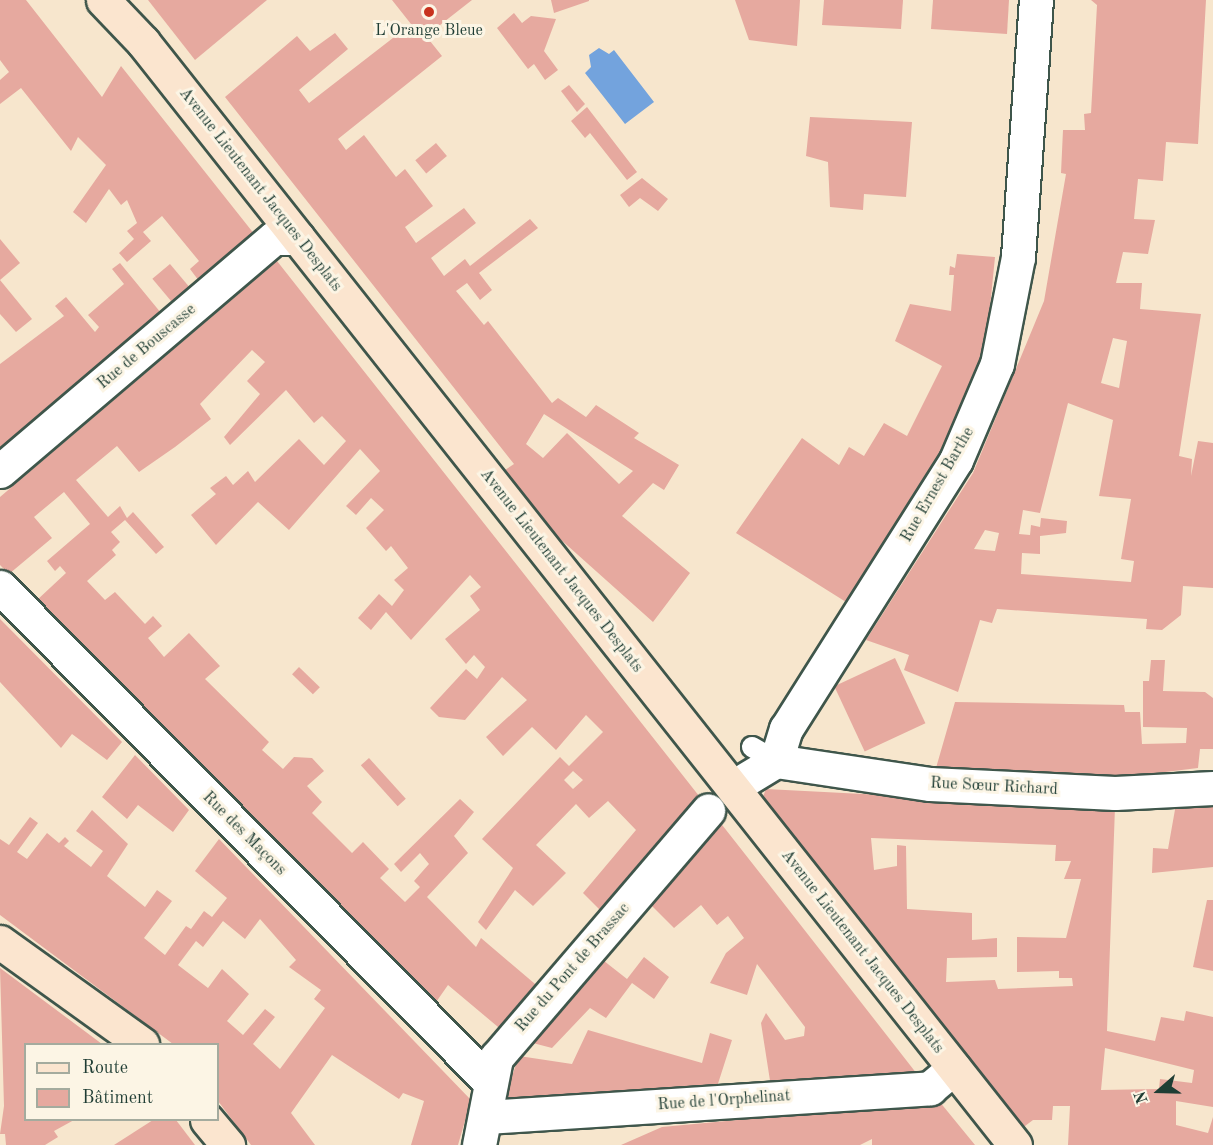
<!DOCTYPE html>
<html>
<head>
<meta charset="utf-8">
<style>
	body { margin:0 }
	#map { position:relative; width:1213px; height:1145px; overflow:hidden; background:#f7e6cd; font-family:"Old Standard TT",serif }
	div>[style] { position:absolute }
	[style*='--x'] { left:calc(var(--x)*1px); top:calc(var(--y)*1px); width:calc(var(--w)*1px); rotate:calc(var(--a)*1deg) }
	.water>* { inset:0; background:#73a3dd }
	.building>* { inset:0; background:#e6a99f; transform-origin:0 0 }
	.roads { filter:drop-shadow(2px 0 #3f564b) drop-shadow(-2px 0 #3f564b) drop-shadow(0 2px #3f564b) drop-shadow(0 -2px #3f564b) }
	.lane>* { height:20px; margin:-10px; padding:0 10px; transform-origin:10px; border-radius:10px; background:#fff }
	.street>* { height:33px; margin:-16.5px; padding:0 16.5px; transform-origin:16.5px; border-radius:16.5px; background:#fff }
	.secondary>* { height:33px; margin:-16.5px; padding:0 16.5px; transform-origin:16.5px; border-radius:16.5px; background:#fbe5cf }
	.dots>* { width:16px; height:16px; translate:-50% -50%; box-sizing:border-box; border:3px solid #fcf5e5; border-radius:50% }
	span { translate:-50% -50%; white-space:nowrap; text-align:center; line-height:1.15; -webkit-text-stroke:6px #fcf5e5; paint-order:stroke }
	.poi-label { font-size:16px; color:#1f3d34 }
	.street-label { font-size:16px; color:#1f3d34 }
	.legend { position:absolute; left:24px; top:1043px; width:195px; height:78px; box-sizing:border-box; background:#fcf5e5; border:2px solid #a4ab9e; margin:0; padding:8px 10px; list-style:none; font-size:18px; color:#1f3d34 }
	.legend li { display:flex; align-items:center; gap:12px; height:30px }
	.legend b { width:30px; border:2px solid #a4ab9e }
	.north { position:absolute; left:1129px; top:1061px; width:60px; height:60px; -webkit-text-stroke:4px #fcf5e5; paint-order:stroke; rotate:250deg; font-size:16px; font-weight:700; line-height:24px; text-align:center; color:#1f3d34 }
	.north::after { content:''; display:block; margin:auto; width:21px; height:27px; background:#1f3d34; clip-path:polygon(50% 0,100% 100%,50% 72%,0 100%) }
</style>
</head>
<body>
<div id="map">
	<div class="water">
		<i style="clip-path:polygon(599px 48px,609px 54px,614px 50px,654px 102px,625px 124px,585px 73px,591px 67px,589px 55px)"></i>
	</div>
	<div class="building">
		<i style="clip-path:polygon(0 0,26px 0,102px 97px,121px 66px,255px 235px,199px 281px,190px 269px,199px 261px,162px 216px,143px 232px,151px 241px,127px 262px,119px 253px,134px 239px,127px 231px,137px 223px,127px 200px,121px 205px,109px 189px,86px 223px,73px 212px,106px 165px,78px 137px,71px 151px,21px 88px,0 104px,0 80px,9px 72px,0 60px)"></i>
		<i style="clip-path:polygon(148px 0,267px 0,195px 60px)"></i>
		<i style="clip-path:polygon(evenodd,392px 0,472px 0,426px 36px,442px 56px,338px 139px,346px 150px,364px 135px,396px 177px,405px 169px,433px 206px,405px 227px,416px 243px,464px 208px,476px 223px,431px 258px,444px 276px,465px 259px,470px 266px,530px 219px,538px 228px,479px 273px,492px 290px,480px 300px,467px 283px,456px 291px,484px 325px,488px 321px,552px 403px,558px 398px,586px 417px,596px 405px,639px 433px,634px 438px,679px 465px,664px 490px,653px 483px,622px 516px,690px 573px,653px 622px,559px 538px,505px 470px,514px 464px,225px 97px,297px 36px,310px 51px,335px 33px,348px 49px,299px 90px,309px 103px,411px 24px,392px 0,544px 414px,633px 471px,619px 484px,567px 433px,543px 458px,526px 444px,544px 414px)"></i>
		<i style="clip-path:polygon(551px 0,589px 0,589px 1px,554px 13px)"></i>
		<i style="clip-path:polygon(735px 0,800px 0,797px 46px,749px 40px)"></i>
		<i style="clip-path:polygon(824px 0,903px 0,901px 29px,822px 25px)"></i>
		<i style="clip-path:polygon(933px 0,1009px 0,1007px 34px,931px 29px)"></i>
		<i style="clip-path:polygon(evenodd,1091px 0,1206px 0,1198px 144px,1166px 142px,1163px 181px,1138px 179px,1134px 219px,1155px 220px,1148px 254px,1123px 252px,1116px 283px,1142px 283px,1140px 309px,1201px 314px,1179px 456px,1192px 459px,1191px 476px,1198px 441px,1213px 443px,1213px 588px,1183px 586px,1181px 615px,1162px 630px,1146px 629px,1147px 619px,997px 609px,992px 623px,980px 620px,958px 692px,904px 670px,909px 655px,866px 640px,973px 473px,1044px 301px,1066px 174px,1061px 173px,1063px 130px,1085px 130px,1084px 114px,1091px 113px,1097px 5px,1091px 0,1113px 338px,1127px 341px,1119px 388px,1101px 383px,1113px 338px,1091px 0,1068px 403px,1113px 420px,1099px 496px,1131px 499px,1121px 559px,1134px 561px,1131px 582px,1021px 574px,1022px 553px,1040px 554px,1040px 536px,1066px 533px,1067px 521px,1041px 518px,1040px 527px,1031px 525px,1030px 535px,1019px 534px,1023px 510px,1040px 513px,1068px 403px,1091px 0,985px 530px,999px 533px,995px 551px,974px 549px,985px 530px)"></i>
		<i style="clip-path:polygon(514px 13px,522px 23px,531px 16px,556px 19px,544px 51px,558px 70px,545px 80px,534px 64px,528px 69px,497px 28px)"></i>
		<i style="clip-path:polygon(569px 85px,585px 104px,577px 112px,561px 91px)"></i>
		<i style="clip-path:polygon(587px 107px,637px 172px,627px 180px,590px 133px,585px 138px,571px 121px)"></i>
		<i style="clip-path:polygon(810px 117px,912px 122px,906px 197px,864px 194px,863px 210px,830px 207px,828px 162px,806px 156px)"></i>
		<i style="left:436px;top:143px;width:17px;height:27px;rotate:50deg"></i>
		<i style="clip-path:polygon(642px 178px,668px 199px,658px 211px,640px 198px,629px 207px,620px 195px)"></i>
		<i style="clip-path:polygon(0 239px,20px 263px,0 280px)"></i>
		<i style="clip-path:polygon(957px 254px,995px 257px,985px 357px,941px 455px,846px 602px,736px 533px,802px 438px,839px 465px,849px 447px,864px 456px,884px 423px,907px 436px,942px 366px,895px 341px,910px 304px,951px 311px,954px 275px,949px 275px,950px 266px,955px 268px)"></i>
		<i style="clip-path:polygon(evenodd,277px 261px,703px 801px,605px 915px,583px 893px,636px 830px,608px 801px,589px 818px,576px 804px,536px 845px,566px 873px,533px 906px,515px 890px,486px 930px,478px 922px,513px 868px,482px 839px,560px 757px,569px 766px,603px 732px,586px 715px,556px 750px,532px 727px,503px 756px,486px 737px,527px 700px,502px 677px,465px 720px,439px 717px,430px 708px,466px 669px,477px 679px,485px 667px,474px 655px,466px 664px,445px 639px,480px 610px,470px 596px,481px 587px,470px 575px,411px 640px,386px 612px,371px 630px,358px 618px,379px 594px,392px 606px,404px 590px,394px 580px,408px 568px,391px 546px,386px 551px,366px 528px,384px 510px,371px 498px,356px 515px,346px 506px,380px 471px,360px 449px,289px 530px,258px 502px,216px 545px,191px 515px,216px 494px,210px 488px,226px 476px,233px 485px,248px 471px,255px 482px,299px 439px,324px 465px,346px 441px,322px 416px,314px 423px,286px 390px,230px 445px,224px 437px,260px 394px,247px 381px,265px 362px,252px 350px,200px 404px,211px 419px,175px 447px,139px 472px,117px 446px,76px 480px,108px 517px,120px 506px,127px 518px,133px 512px,164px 547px,156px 554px,125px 520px,111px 532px,120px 542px,112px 550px,116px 555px,87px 581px,105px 600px,115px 592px,145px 624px,153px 616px,162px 626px,148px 638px,164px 657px,189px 633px,220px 666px,205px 679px,269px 742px,262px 750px,283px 769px,294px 757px,312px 758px,324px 771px,307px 786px,322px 802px,312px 813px,352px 853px,363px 842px,389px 869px,380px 878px,405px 902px,420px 887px,414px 881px,429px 864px,420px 853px,401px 872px,394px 864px,460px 799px,474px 812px,454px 836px,468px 853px,427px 897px,476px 947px,481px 938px,541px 989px,504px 1032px,448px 985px,434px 1005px,36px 601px,66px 573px,60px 566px,55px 571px,47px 561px,90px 524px,64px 492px,34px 517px,52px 538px,9px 574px,0 565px,0 497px,277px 261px,573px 771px,583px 780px,573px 789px,564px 780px,573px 771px)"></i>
		<i style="clip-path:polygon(120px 263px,161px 313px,0 449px,0 364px,64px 316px,55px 306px,66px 297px,95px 332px,99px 327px,88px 315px,124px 284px,112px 269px)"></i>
		<i style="left:170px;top:264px;width:31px;height:23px;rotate:50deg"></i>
		<i style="clip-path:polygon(0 280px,32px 319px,16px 332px,0 314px)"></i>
		<i style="clip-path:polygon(0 619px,122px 742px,107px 760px,72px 734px,61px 748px,0 682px)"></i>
		<i style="left:895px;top:658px;width:72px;height:67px;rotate:65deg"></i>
		<i style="clip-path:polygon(1151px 660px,1165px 660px,1163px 691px,1205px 692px,1213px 698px,1213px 749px,1200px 749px,1198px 768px,1124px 777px,936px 768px,955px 702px,1124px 705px,1125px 712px,1140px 712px,1142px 744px,1186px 743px,1187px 728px,1143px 727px,1143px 681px,1149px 681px)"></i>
		<i style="left:299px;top:667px;width:29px;height:10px;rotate:44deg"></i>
		<i style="clip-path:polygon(135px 755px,189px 810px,173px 832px,138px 805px,127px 819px,102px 797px)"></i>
		<i style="left:369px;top:758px;width:55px;height:11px;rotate:48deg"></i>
		<i style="clip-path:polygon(evenodd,766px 789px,1115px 807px,1107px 1031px,1155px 1041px,1161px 1017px,1184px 1021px,1186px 1011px,1213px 1017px,1213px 1107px,1176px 1101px,1176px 1125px,1208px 1133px,1213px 1117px,1213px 1145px,1068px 1145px,1070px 1106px,1053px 1106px,1052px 1120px,1033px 1120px,1021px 1129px,762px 799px,766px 789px,871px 838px,1056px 845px,1055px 861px,1071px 861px,1064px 879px,1081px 879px,1066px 938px,1017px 937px,1017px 972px,1059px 971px,1059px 978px,1072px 978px,1073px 986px,998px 989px,995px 980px,946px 982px,947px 958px,997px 957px,997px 938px,972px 940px,972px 913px,907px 909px,906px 846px,897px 845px,897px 866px,874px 870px,871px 838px,766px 789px,1105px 1048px,1194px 1070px,1192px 1083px,1160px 1079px,1159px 1089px,1101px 1090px,1105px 1048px)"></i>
		<i style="clip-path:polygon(1213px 802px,1213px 867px,1152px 873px,1153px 848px,1168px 849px,1176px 804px)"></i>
		<i style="clip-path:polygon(evenodd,92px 810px,128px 844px,107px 876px,145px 907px,157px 890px,172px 901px,144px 938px,165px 955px,186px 926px,191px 929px,204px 911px,212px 917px,227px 898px,195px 871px,219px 839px,471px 1100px,458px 1145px,411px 1145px,424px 1101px,403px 1093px,399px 1099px,332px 1055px,291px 1113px,315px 1145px,251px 1145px,218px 1101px,218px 1044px,173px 1044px,0 915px,0 839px,9px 845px,30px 817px,38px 823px,17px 852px,27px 859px,47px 833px,59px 843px,65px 837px,69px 841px,64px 846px,91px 867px,103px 851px,76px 831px,92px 810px,260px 919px,296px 960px,289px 967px,321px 990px,314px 999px,325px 1008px,280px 1069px,253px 1044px,275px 1017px,265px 1009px,243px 1035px,227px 1021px,249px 994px,222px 969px,208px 988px,178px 965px,196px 941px,203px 947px,223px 921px,245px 939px,260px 919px)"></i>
		<i style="clip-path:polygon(719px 821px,767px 882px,917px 1074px,771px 1087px,761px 1023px,766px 1013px,785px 1040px,804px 1036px,805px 1027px,757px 964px,747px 995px,710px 983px,726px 953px,744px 938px,728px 916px,717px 925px,701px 905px,674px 928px,647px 901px)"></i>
		<i style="clip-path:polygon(1207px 900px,1213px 900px,1213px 971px,1193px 967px)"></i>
		<i style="clip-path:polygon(599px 957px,627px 979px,644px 957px,669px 977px,654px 999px,632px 983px,606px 1018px,590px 1008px,552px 1048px,529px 1042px)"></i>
		<i style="clip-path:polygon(0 968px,102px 1044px,26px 1044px,26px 1120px,74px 1120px,54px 1131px,58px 1137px,45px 1145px,6px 1145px,5px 1134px,0 1134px,4px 1106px)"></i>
		<i style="clip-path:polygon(588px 1030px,702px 1063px,710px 1033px,732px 1040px,715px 1093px,504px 1099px,519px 1056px,572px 1064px)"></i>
		<i style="clip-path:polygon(939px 1101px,975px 1145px,872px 1145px,872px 1139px,860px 1145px,621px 1145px,662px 1127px)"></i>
		<i style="clip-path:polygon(153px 1120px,176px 1120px,195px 1145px,114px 1145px)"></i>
	</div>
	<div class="roads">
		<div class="lane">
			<i style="--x:752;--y:747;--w:28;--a:30"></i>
		</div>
		<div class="street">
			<i style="--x:0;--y:471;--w:360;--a:-40.4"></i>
			<i style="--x:274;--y:238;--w:24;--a:0"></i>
			<i style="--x:0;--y:587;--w:695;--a:45.29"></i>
			<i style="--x:776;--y:761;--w:34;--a:-73"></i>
			<i style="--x:786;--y:729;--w:318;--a:-57.7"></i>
			<i style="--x:956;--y:460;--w:104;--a:-66.9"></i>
			<i style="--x:997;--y:364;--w:109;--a:-78.9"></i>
			<i style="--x:1018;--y:257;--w:258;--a:-86"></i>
			<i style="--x:776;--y:761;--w:156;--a:8.5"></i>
			<i style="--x:930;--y:784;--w:185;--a:2.8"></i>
			<i style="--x:1115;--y:793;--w:98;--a:-2.9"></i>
			<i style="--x:746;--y:779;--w:35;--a:-31"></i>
			<i style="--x:487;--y:1117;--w:444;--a:-3.7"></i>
			<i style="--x:930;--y:1088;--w:31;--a:-40"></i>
			<i style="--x:479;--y:1145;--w:89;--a:-78.9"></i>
			<i style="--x:496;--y:1058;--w:326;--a:-49.4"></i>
		</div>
		<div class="secondary">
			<i style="--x:103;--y:0;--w:58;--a:46.4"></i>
			<i style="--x:143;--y:42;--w:1406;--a:51.67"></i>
			<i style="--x:0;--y:942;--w:175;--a:35.7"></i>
			<i style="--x:207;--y:1120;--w:33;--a:50"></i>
		</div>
	</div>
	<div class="dots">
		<i style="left:429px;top:12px;background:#c8321e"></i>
	</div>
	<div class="poi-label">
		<span style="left:429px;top:31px">L'Orange Bleue</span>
	</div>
	<div class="street-label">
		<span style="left:260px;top:190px;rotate:52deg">Avenue Lieutenant Jacques Desplats</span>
		<span style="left:147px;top:347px;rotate:-40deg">Rue de Bouscasse</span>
		<span style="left:938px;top:485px;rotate:-60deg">Rue Ernest Barthe</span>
		<span style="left:561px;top:571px;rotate:52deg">Avenue Lieutenant Jacques Desplats</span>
		<span style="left:994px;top:787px;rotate:3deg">Rue Sœur Richard</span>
		<span style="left:244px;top:834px;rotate:45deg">Rue des Maçons</span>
		<span style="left:862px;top:952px;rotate:52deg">Avenue Lieutenant Jacques Desplats</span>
		<span style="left:573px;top:968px;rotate:-49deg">Rue du Pont de Brassac</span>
		<span style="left:724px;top:1101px;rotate:-4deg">Rue de l'Orphelinat</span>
	</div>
	<ul class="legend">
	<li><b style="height:8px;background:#fbe5cf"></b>Route</li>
	<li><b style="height:16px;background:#e6a99f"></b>Bâtiment</li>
	</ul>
	<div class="north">N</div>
</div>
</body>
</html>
